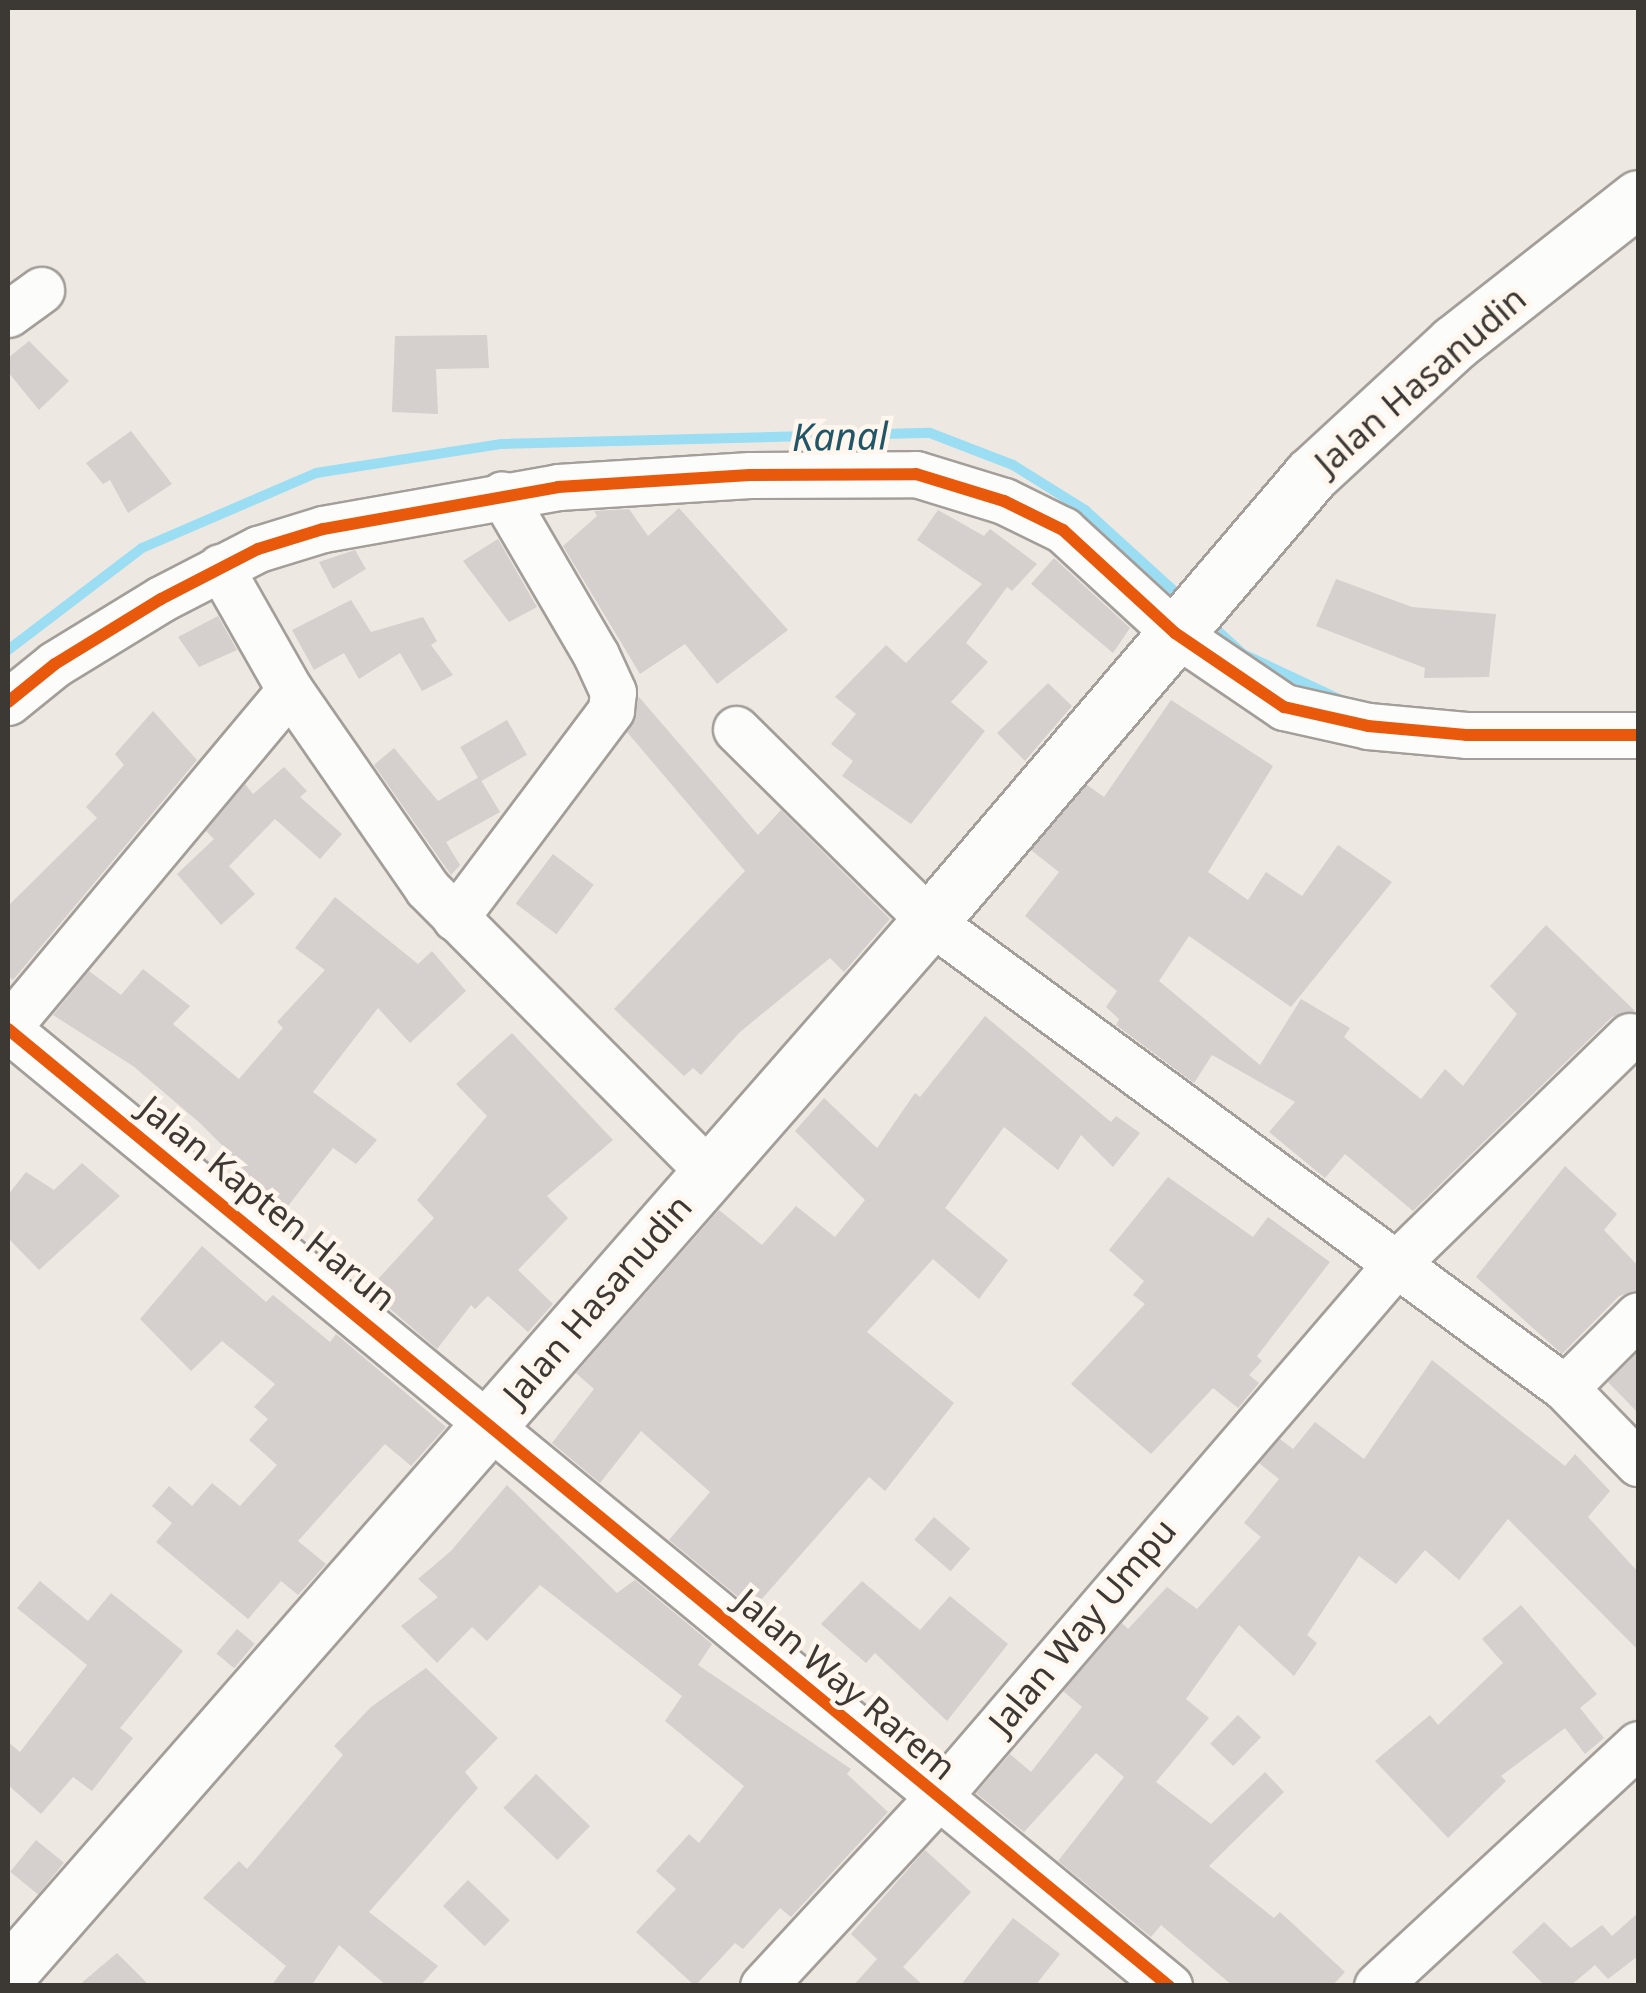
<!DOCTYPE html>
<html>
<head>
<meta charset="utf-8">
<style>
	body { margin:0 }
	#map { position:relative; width:1646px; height:1993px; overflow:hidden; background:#eee8e2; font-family:"Noto Sans",sans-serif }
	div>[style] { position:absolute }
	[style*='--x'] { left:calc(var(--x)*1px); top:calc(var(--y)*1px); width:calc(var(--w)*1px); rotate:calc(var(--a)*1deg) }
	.stream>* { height:10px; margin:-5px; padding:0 5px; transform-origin:5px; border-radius:5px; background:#9bddf2 }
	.building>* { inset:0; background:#d5cfcd; transform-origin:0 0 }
	.roads { filter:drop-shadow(2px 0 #a39e99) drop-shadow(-2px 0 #a39e99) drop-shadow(0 2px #a39e99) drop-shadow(0 -2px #a39e99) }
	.minor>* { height:45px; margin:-22.5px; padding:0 22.5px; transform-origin:22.5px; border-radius:22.5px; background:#fcfcfb }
	.major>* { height:55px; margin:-27.5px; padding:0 27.5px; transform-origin:27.5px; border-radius:27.5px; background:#fcfcfb }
	.cycleway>* { height:12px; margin:-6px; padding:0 6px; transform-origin:6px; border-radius:6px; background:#e8590c }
	span { translate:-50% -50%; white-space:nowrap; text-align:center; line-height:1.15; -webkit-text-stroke:9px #fff6ed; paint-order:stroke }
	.street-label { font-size:35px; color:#3c3834 }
	.water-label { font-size:38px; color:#215668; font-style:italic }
	.frame { position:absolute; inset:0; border:10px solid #3c3834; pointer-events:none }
</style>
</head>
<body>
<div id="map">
	<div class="stream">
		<i style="--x:1209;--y:623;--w:46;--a:42.4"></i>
		<i style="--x:1243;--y:654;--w:106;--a:25.1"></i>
		<i style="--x:8;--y:650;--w:168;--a:-37.3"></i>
		<i style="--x:142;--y:548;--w:189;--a:-23.3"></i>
		<i style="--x:316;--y:473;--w:188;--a:-8.9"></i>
		<i style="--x:502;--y:444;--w:428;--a:-1.5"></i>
		<i style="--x:930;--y:433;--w:89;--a:21.1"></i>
		<i style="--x:1013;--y:465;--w:85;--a:32"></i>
		<i style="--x:1085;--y:510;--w:135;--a:42.3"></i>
	</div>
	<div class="building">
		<i style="clip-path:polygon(487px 335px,489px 368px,436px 369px,438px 414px,392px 412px,395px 336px)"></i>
		<i style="clip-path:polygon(29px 341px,69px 381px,39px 410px,8px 372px,8px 358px)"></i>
		<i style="clip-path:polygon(131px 431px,172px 484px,128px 513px,110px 480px,103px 484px,86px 463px)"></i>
		<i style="clip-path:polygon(679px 508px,788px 630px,717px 684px,685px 644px,640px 674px,563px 546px,597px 516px,594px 511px,629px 509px,648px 536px)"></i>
		<i style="clip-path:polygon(938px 510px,984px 536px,990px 529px,1037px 564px,1012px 591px,1007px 587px,966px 643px,988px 662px,951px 702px,985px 731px,911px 824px,842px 776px,853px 761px,831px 744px,856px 714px,835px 697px,886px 645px,906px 663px,982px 584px,917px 540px)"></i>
		<i style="clip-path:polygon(498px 539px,537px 607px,509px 622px,463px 561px)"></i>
		<i style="clip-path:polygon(355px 550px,366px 569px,333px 589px,319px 562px)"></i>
		<i style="clip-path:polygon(1054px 558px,1130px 628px,1113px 653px,1031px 584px)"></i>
		<i style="clip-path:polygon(1336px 579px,1412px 607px,1496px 614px,1489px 677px,1424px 678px,1425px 668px,1316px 626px)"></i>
		<i style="clip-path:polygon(351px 600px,371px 632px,423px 617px,437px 641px,431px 645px,453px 675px,422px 691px,400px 653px,359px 679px,344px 653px,314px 670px,292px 630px)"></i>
		<i style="clip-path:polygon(218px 616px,237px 650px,199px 667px,178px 637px)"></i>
		<i style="clip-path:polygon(1048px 683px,1072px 706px,1025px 761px,997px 733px)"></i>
		<i style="clip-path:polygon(639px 697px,758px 835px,781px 810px,890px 919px,844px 972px,830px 958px,740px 1032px,701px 1075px,693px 1068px,684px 1076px,614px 1009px,745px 871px,627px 732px)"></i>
		<i style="clip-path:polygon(1171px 700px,1273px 766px,1208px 872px,1248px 900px,1266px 872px,1302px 896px,1338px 845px,1392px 882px,1291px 1007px,1189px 936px,1159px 981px,1260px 1065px,1301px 999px,1350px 1028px,1344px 1037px,1421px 1099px,1445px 1069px,1463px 1086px,1517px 1014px,1490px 986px,1546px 925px,1635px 1011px,1612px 1017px,1413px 1211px,1345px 1154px,1325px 1178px,1269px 1132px,1295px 1102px,1212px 1055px,1194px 1083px,1116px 1025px,1119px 1019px,1106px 1007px,1117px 991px,1025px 916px,1059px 872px,1031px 850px,1087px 785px,1104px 797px)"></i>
		<i style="clip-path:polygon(153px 711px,197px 760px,13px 980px,8px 976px,8px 906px,97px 818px,86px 807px,124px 765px,115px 754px)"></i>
		<i style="left:507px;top:720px;width:40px;height:54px;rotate:60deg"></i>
		<i style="clip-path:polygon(394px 748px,438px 801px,479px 777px,500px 812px,446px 842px,460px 865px,451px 875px,374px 765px)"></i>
		<i style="clip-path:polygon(284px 767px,307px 791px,300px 797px,342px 834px,320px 859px,275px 819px,229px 866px,255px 894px,221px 925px,177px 874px,214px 839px,206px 831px,245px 784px,253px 794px)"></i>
		<i style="left:553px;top:854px;width:51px;height:62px;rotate:37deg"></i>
		<i style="clip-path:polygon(335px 897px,418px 964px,432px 951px,466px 991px,410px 1043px,378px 1008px,313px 1092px,377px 1140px,356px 1164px,333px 1148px,281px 1215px,234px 1177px,243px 1166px,200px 1123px,133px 1066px,53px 1015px,89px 971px,121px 995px,143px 969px,190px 1006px,173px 1024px,239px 1079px,283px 1028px,277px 1022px,325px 970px,295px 948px)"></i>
		<i style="clip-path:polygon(985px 1016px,1111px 1122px,1116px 1116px,1140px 1133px,1113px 1167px,1081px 1135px,1058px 1170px,1004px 1127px,945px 1208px,1008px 1260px,979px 1299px,933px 1259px,867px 1332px,954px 1403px,885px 1491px,869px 1477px,753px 1609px,669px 1540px,710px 1492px,641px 1431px,600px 1483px,552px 1443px,594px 1389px,576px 1373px,719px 1210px,762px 1245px,796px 1206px,835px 1237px,865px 1200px,795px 1131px,824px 1098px,877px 1148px,915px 1093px,920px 1097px)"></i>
		<i style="clip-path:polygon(512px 1033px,613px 1140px,547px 1196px,568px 1218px,518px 1270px,553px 1304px,528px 1332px,488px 1296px,475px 1309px,471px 1305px,437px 1349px,368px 1290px,434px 1218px,417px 1200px,487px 1116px,456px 1084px)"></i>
		<i style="clip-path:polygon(82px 1163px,120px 1196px,39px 1270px,8px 1238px,8px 1195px,26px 1172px,54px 1190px)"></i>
		<i style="clip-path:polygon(1565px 1166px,1617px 1214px,1604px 1230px,1638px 1266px,1638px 1290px,1619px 1296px,1562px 1354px,1476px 1277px)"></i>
		<i style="clip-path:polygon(1168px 1177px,1253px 1237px,1268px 1217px,1330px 1262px,1257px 1356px,1262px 1361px,1249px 1375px,1259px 1383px,1238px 1408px,1213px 1388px,1151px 1454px,1071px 1384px,1145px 1304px,1133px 1295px,1144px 1281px,1109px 1250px)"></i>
		<i style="clip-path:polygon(202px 1246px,266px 1302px,273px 1295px,330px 1342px,336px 1334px,446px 1427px,411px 1466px,385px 1444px,298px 1541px,326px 1564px,298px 1595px,281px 1581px,248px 1619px,156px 1542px,172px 1523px,152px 1506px,169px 1486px,192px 1506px,212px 1483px,240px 1506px,277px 1465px,249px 1440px,268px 1419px,254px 1407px,275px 1384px,222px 1341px,191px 1371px,140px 1319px)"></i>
		<i style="clip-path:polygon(1638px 1352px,1638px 1413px,1608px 1382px)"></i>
		<i style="clip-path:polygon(1432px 1360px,1565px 1466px,1575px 1454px,1610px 1491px,1588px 1517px,1638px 1572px,1638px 1650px,1508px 1519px,1459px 1580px,1425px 1550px,1396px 1584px,1359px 1556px,1307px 1635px,1317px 1643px,1294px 1676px,1239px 1625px,1186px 1699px,1209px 1718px,1156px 1782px,1211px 1824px,1265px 1772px,1284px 1792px,1209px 1866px,1274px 1918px,1280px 1912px,1345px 1972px,1332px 1986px,1233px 1986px,1161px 1925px,1151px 1937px,1058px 1861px,1124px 1777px,1096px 1753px,1024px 1832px,976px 1793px,1010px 1754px,1031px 1772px,1082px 1707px,1063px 1691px,1122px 1623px,1128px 1629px,1167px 1587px,1197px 1609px,1261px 1537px,1244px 1523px,1279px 1479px,1259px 1463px,1280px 1439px,1293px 1449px,1315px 1422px,1364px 1459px)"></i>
		<i style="clip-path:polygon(507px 1485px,617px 1593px,635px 1580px,712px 1644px,698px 1665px,851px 1769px,847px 1774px,888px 1812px,791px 1917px,780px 1908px,743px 1949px,735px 1943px,695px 1986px,636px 1932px,676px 1889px,656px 1871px,689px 1834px,699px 1843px,744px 1786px,665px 1721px,682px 1696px,540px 1585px,487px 1641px,472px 1627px,437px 1663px,401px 1626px,438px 1597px,418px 1579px,451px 1551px)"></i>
		<i style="left:934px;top:1517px;width:48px;height:30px;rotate:41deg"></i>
		<i style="clip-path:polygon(40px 1581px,88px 1621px,111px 1593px,183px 1651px,120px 1728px,133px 1738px,92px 1791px,73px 1777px,41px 1814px,8px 1785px,8px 1742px,20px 1752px,87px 1665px,17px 1608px)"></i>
		<i style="clip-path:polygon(862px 1581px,920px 1630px,950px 1596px,1008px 1644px,947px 1721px,875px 1653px,866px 1663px,821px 1624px)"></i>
		<i style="clip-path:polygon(1521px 1605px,1597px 1694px,1580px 1708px,1604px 1738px,1585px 1754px,1565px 1728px,1501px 1776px,1506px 1781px,1448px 1838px,1375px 1761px,1430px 1715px,1438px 1725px,1503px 1663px,1482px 1639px)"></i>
		<i style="left:237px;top:1629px;width:23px;height:32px;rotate:40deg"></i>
		<i style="clip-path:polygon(426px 1668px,498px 1738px,465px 1772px,478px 1788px,369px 1912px,438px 1966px,420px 1986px,387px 1986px,339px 1945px,311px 1986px,271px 1986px,286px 1966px,203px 1898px,239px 1861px,247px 1869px,343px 1755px,334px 1746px,371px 1707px)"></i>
		<i style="left:1238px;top:1715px;width:32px;height:40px;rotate:44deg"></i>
		<i style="left:536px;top:1774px;width:75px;height:47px;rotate:44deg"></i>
		<i style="left:36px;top:1840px;width:36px;height:41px;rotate:39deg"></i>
		<i style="clip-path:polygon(925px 1850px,971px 1892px,903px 1967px,924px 1986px,853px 1986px,877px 1959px,851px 1934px)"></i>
		<i style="left:468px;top:1880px;width:58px;height:36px;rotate:44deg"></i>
		<i style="clip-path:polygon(1638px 1913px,1638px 1956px,1608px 1979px,1595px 1965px,1570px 1986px,1545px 1986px,1512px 1952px,1544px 1922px,1571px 1948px,1602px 1925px,1612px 1936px)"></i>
		<i style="clip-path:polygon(1013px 1918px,1060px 1954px,1035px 1986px,960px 1986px)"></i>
		<i style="clip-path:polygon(117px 1953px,150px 1986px,78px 1986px)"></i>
	</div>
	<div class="roads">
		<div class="minor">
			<i style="--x:8;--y:314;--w:41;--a:-36"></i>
			<i style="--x:220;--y:567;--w:142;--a:60.4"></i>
			<i style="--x:8;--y:702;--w:60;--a:-39"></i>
			<i style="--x:55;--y:664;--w:124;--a:-31.5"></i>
			<i style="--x:161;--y:599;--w:109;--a:-27.3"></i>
			<i style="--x:258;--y:549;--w:68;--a:-17.1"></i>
			<i style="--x:323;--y:529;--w:239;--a:-10.1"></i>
			<i style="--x:558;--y:487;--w:192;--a:-3.6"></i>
			<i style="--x:750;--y:475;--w:166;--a:-0.3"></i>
			<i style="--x:916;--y:474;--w:92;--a:17.1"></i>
			<i style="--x:1004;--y:501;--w:66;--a:26.2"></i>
			<i style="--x:1063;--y:530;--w:152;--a:42.6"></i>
			<i style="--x:1175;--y:633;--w:132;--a:34.2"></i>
			<i style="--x:1284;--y:707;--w:86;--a:12.7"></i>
			<i style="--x:1368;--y:726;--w:98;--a:5.2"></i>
			<i style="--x:1466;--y:735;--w:172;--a:0"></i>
			<i style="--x:736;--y:729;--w:273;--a:44.7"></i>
			<i style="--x:930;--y:921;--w:788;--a:36.33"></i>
			<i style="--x:1565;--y:1388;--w:105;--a:45.8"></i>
			<i style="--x:455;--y:918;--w:260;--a:-53.1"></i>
			<i style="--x:611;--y:710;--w:18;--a:-84"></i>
			<i style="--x:613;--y:692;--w:41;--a:-114.7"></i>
			<i style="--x:596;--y:655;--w:186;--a:-120.3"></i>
			<i style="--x:8;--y:1027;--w:439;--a:-50.1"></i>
			<i style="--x:290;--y:690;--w:241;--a:55.3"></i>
			<i style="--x:427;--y:888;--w:400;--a:45.2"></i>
			<i style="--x:8;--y:1029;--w:1505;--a:39.5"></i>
			<i style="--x:1565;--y:1388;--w:103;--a:-45"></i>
			<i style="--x:763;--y:1986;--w:256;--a:-47.2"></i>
			<i style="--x:937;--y:1798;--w:706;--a:-49.31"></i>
			<i style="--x:1397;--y:1263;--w:325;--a:-44.3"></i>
			<i style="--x:1377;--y:1986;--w:356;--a:-42.8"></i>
		</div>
		<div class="major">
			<i style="--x:8;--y:1974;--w:1400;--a:-48.79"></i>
			<i style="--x:930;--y:921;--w:587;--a:-49.49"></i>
			<i style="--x:1311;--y:475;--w:195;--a:-42.7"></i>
			<i style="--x:1454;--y:343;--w:234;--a:-38.2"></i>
		</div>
	</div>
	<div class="cycleway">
		<i style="--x:8;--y:702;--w:60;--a:-39"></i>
		<i style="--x:55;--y:664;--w:124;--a:-31.5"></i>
		<i style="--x:161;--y:599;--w:109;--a:-27.3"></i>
		<i style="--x:258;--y:549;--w:68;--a:-17.1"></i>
		<i style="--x:323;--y:529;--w:239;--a:-10.1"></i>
		<i style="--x:558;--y:487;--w:192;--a:-3.6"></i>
		<i style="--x:750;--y:475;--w:166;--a:-0.3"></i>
		<i style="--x:916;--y:474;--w:92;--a:17.1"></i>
		<i style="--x:1004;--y:501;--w:66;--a:26.2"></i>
		<i style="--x:1063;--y:530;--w:152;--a:42.6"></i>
		<i style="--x:1175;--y:633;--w:132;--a:34.2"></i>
		<i style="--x:1284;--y:707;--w:86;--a:12.7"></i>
		<i style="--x:1368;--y:726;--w:98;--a:5.2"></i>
		<i style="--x:1466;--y:735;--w:172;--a:0"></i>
		<i style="--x:8;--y:1029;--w:1505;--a:39.5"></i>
	</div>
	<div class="street-label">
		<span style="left:1420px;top:380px;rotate:-41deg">Jalan Hasanudin</span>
		<span style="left:268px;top:1203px;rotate:39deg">Jalan Kapten Harun</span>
		<span style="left:597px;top:1300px;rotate:-49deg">Jalan Hasanudin</span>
		<span style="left:1082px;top:1626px;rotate:-50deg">Jalan Way Umpu</span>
		<span style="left:846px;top:1684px;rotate:40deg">Jalan Way Rarem</span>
	</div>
	<div class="water-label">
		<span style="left:840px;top:436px;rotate:-1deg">Kanal</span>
	</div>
	<div class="frame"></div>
</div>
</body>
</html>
